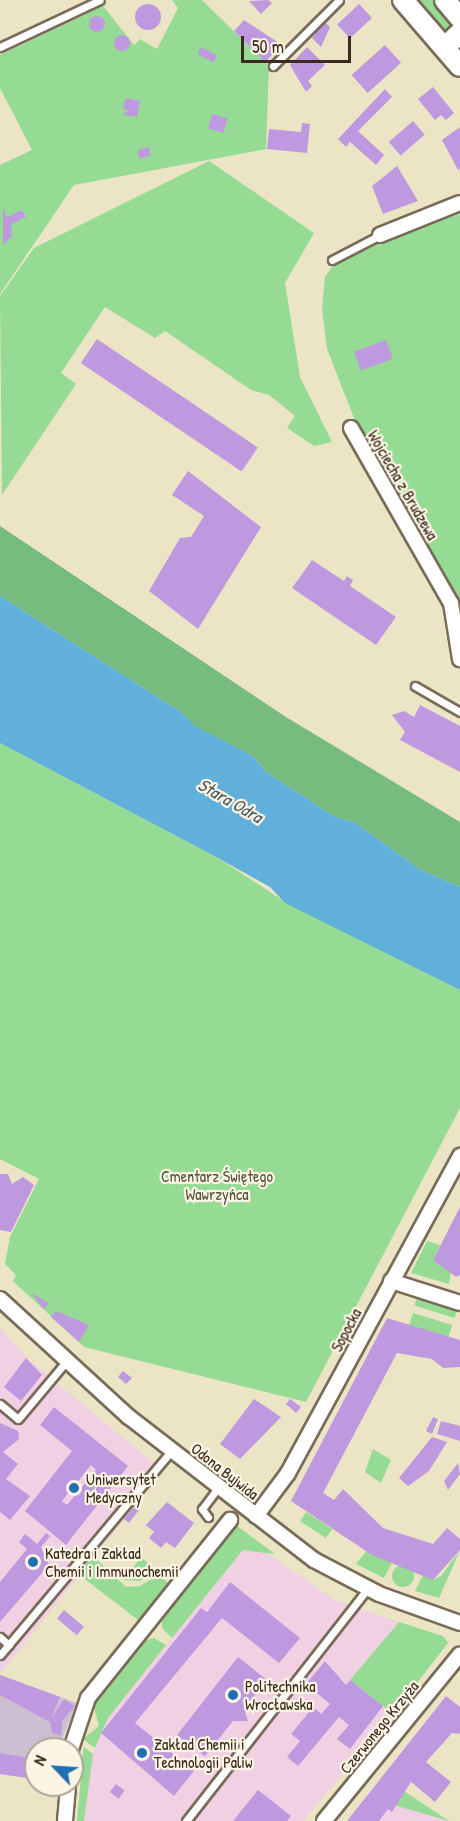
<!DOCTYPE html>
<html>
<head>
<meta charset="utf-8">
<style>
	body { margin:0 }
	#map { position:relative; width:460px; height:1821px; overflow:hidden; background:#ebe5c5; font-family:"Patrick Hand",sans-serif }
	div>[style] { position:absolute }
	[style*='--x'] { left:calc(var(--x)*1px); top:calc(var(--y)*1px); width:calc(var(--w)*1px); rotate:calc(var(--a)*1deg) }
	.built>* { inset:0; background:#f1d0e3 }
	.industrial>* { inset:0; background:#cebed1 }
	.green>* { inset:0; background:#95db94; transform-origin:0 0 }
	.round { border-radius:50% }
	.forest>* { inset:0; background:#78bb7e }
	.water>* { inset:0; background:#61b0db }
	.building>* { inset:0; background:#bf99df; transform-origin:0 0 }
	.roads { filter:drop-shadow(2px 0 #796b58) drop-shadow(-2px 0 #796b58) drop-shadow(0 2px #796b58) drop-shadow(0 -2px #796b58) }
	.lane>* { height:7px; margin:-3.5px; padding:0 3.5px; transform-origin:3.5px; border-radius:3.5px; background:#fff }
	.street>* { height:14px; margin:-7px; padding:0 7px; transform-origin:7px; border-radius:7px; background:#fff }
	.secondary>* { height:20px; margin:-10px; padding:0 10px; transform-origin:10px; border-radius:10px; background:#fff }
	.dots>* { width:16px; height:16px; translate:-50% -50%; box-sizing:border-box; border:3px solid #fcf5e5; border-radius:50% }
	span { translate:-50% -50%; white-space:nowrap; text-align:center; line-height:1.15; -webkit-text-stroke:4.5px #fcf5e5; paint-order:stroke }
	.street-label { font-size:16px; color:#3b2a1e }
	.park-label { font-size:16px; color:#52563c }
	.poi-label { font-size:16px; color:#3b2a1e }
	.left { translate:0 -50%; text-align:left }
	.water-label { font-size:18px; color:#485960; font-style:italic }
	.north { position:absolute; left:24px; top:1737px; width:60px; height:60px; box-sizing:border-box; background:#fcf5e5; border:2px solid #afa495; border-radius:50%; rotate:295deg; font-size:16px; font-weight:700; line-height:24px; text-align:center; color:#3b2a1e }
	.north::after { content:''; display:block; margin:auto; width:21px; height:27px; background:#1f6fb2; clip-path:polygon(50% 0,100% 100%,50% 72%,0 100%) }
	.scale { position:absolute; left:241px; top:36px; width:110px; height:27px; box-sizing:border-box; border:3px solid #3b2a1e; border-top:0; padding-left:8px; font-size:18px; line-height:21px; white-space:nowrap; color:#3b2a1e; -webkit-text-stroke:4px #fcf5e5; paint-order:stroke }
</style>
</head>
<body>
<div id="map">
	<div class="built">
		<i style="clip-path:polygon(0 1327px,27px 1358px,163px 1471px,0 1674px)"></i>
		<i style="clip-path:polygon(243px 1550px,265px 1552px,335px 1600px,399px 1622px,350px 1680px,393px 1714px,303px 1821px,84px 1821px,91px 1758px,108px 1718px)"></i>
		<i style="clip-path:polygon(402px 1792px,449px 1821px,347px 1821px)"></i>
	</div>
	<div class="industrial">
		<i style="clip-path:polygon(0 1675px,77px 1703px,58px 1749px,36px 1749px,36px 1779px,0 1774px)"></i>
	</div>
	<div class="green">
		<i style="clip-path:polygon(172px 0,202px 0,269px 66px,266px 149px,74px 185px,0 294px,0 165px,32px 150px,0 88px,0 55px,103px 6px,134px 45px,140px 39px,157px 49px,178px 8px)"></i>
		<i style="clip-path:polygon(415px 0,433px 0,453px 27px,447px 33px,441px 30px)"></i>
		<i style="clip-path:polygon(209px 161px,314px 233px,285px 283px,300px 377px,332px 442px,314px 446px,287px 428px,295px 416px,269px 395px,251px 390px,165px 331px,155px 338px,105px 307px,61px 373px,76px 384px,2px 495px,0 296px,34px 248px)"></i>
		<i style="clip-path:polygon(460px 214px,460px 609px,356px 423px,327px 349px,322px 309px,325px 277px,334px 264px,382px 239px)"></i>
		<i style="clip-path:polygon(0 743px,218px 858px,287px 903px,460px 990px,460px 1108px,306px 1402px,84px 1347px,13px 1281px,16px 1275px,5px 1264px,10px 1237px,39px 1179px,0 1159px)"></i>
		<i style="clip-path:polygon(427px 1241px,440px 1245px,433px 1260px,451px 1271px,449px 1284px,411px 1273px)"></i>
		<i style="left:417px;top:1297px;width:42px;height:9px;rotate:17deg"></i>
		<i style="left:413px;top:1313px;width:41px;height:13px;rotate:17deg"></i>
		<i style="clip-path:polygon(373px 1449px,391px 1460px,381px 1483px,365px 1472px)"></i>
		<i style="left:306px;top:1512px;width:31px;height:11px;rotate:33deg"></i>
		<i style="clip-path:polygon(233px 1523px,275px 1554px,243px 1550px,172px 1638px,162px 1628px,162px 1613px)"></i>
		<i style="clip-path:polygon(368px 1549px,393px 1561px,384px 1578px,356px 1564px)"></i>
		<i style="clip-path:polygon(460px 1550px,439px 1598px,415px 1591px,424px 1573px,433px 1580px,441px 1576px)"></i>
		<i style="clip-path:polygon(93px 1556px,126px 1587px,140px 1586px,158px 1575px,172px 1586px,142px 1623px,78px 1574px)"></i>
		<i style="clip-path:polygon(141px 1557px,156px 1570px,140px 1581px,124px 1580px)"></i>
		<i class="round" style="left:392px;top:1565px;width:22px;height:22px"></i>
		<i style="clip-path:polygon(399px 1622px,443px 1636px,448px 1643px,393px 1714px,350px 1680px)"></i>
		<i style="clip-path:polygon(154px 1638px,166px 1645px,108px 1718px,95px 1748px,83px 1739px,99px 1726px,92px 1701px,140px 1642px)"></i>
		<i style="clip-path:polygon(84px 1747px,93px 1754px,84px 1821px,77px 1821px,81px 1778px,74px 1770px,74px 1764px,81px 1765px)"></i>
		<i style="clip-path:polygon(404px 1791px,449px 1821px,397px 1806px,394px 1803px)"></i>
	</div>
	<div class="forest">
		<i style="clip-path:polygon(0 526px,286px 717px,460px 822px,460px 887px,421px 870px,354px 822px,335px 817px,266px 772px,253px 756px,195px 727px,181px 712px,0 596px)"></i>
	</div>
	<div class="water">
		<i style="clip-path:polygon(0 596px,181px 712px,195px 726px,253px 756px,266px 772px,335px 817px,354px 822px,421px 870px,460px 887px,460px 990px,285px 903px,270px 887px,218px 858px,0 743px)"></i>
	</div>
	<div class="building">
		<i style="clip-path:polygon(268px 0,272px 3px,261px 14px,249px 1px)"></i>
		<i class="round" style="left:135px;top:4px;width:26px;height:26px"></i>
		<i style="left:359px;top:4px;width:19px;height:30px;rotate:47deg"></i>
		<i class="round" style="left:89px;top:16px;width:16px;height:16px"></i>
		<i style="clip-path:polygon(244px 20px,282px 45px,265px 62px,234px 31px)"></i>
		<i style="clip-path:polygon(324px 21px,330px 27px,321px 47px,312px 38px)"></i>
		<i class="round" style="left:114px;top:35px;width:16px;height:16px"></i>
		<i style="left:385px;top:45px;width:24px;height:45px;rotate:48deg"></i>
		<i style="left:201px;top:47px;width:18px;height:8px;rotate:27deg"></i>
		<i style="clip-path:polygon(307px 47px,325px 65px,308px 81px,312px 86px,306px 92px,290px 65px)"></i>
		<i style="clip-path:polygon(433px 87px,454px 113px,446px 120px,441px 115px,435px 120px,418px 99px)"></i>
		<i style="clip-path:polygon(385px 89px,392px 97px,358px 131px,384px 155px,376px 165px,350px 142px,346px 147px,338px 139px)"></i>
		<i style="clip-path:polygon(126px 98px,140px 101px,137px 117px,122px 115px,129px 111px,123px 109px)"></i>
		<i style="left:212px;top:114px;width:16px;height:15px;rotate:15deg"></i>
		<i style="left:413px;top:121px;width:18px;height:32px;rotate:49deg"></i>
		<i style="clip-path:polygon(302px 123px,310px 124px,307px 153px,267px 149px,269px 129px,301px 132px)"></i>
		<i style="clip-path:polygon(460px 127px,460px 168px,458px 170px,442px 140px)"></i>
		<i style="left:149px;top:147px;width:9px;height:12px;rotate:77deg"></i>
		<i style="clip-path:polygon(397px 166px,418px 201px,383px 214px,372px 186px)"></i>
		<i style="clip-path:polygon(3px 208px,7px 217px,22px 210px,26px 217px,11px 224px,12px 236px,3px 245px)"></i>
		<i style="left:97px;top:339px;width:194px;height:29px;rotate:34deg"></i>
		<i style="left:386px;top:340px;width:20px;height:34px;rotate:70deg"></i>
		<i style="clip-path:polygon(188px 471px,261px 527px,198px 629px,149px 591px,180px 538px,191px 537px,204px 516px,172px 495px)"></i>
		<i style="clip-path:polygon(312px 560px,344px 581px,347px 576px,353px 580px,350px 586px,396px 617px,376px 645px,292px 588px)"></i>
		<i style="clip-path:polygon(420px 705px,460px 726px,460px 772px,400px 740px,405px 732px,392px 715px,404px 711px,414px 717px)"></i>
		<i style="clip-path:polygon(0 1174px,8px 1174px,12px 1184px,23px 1177px,34px 1185px,11px 1232px,0 1230px)"></i>
		<i style="clip-path:polygon(460px 1207px,460px 1275px,456px 1277px,433px 1260px)"></i>
		<i style="clip-path:polygon(32px 1294px,33px 1294px,49px 1303px,44px 1309px)"></i>
		<i style="clip-path:polygon(56px 1311px,89px 1325px,79px 1342px,51px 1317px)"></i>
		<i style="clip-path:polygon(387px 1318px,460px 1340px,460px 1367px,443px 1368px,432px 1359px,397px 1353px,323px 1493px,334px 1500px,343px 1489px,383px 1528px,433px 1544px,447px 1528px,460px 1539px,460px 1550px,433px 1580px,372px 1555px,291px 1501px)"></i>
		<i style="clip-path:polygon(26px 1358px,42px 1375px,21px 1401px,4px 1387px)"></i>
		<i style="clip-path:polygon(123px 1371px,132px 1378px,126px 1384px,118px 1377px)"></i>
		<i style="clip-path:polygon(254px 1399px,281px 1417px,240px 1459px,220px 1444px)"></i>
		<i style="clip-path:polygon(290px 1399px,301px 1407px,296px 1413px,286px 1404px)"></i>
		<i style="clip-path:polygon(evenodd,54px 1407px,128px 1466px,66px 1545px,25px 1511px,72px 1451px,40px 1425px,54px 1407px,91px 1465px,96px 1470px,67px 1505px,62px 1501px,91px 1465px)"></i>
		<i style="clip-path:polygon(433px 1417px,438px 1419px,432px 1434px,426px 1431px)"></i>
		<i style="clip-path:polygon(441px 1421px,460px 1426px,460px 1441px,437px 1434px)"></i>
		<i style="clip-path:polygon(0 1423px,18px 1431px,19px 1439px,3px 1452px,18px 1464px,6px 1479px,30px 1496px,10px 1520px,0 1512px)"></i>
		<i style="clip-path:polygon(432px 1437px,447px 1442px,429px 1471px,408px 1486px,399px 1478px)"></i>
		<i style="clip-path:polygon(458px 1463px,460px 1474px,448px 1490px,444px 1481px)"></i>
		<i style="clip-path:polygon(167px 1502px,194px 1523px,175px 1548px,166px 1542px,161px 1548px,149px 1538px,154px 1532px,146px 1525px)"></i>
		<i style="clip-path:polygon(135px 1506px,139px 1510px,129px 1523px,124px 1519px)"></i>
		<i style="clip-path:polygon(46px 1533px,50px 1536px,41px 1547px,49px 1565px,0 1622px,0 1582px,27px 1549px,19px 1542px,25px 1534px,37px 1544px)"></i>
		<i style="clip-path:polygon(230px 1582px,300px 1638px,279px 1663px,222px 1618px,135px 1723px,194px 1771px,174px 1796px,101px 1733px,201px 1608px,207px 1612px)"></i>
		<i style="left:64px;top:1610px;width:26px;height:11px;rotate:40deg"></i>
		<i style="clip-path:polygon(238px 1657px,267px 1680px,244px 1708px,248px 1721px,233px 1721px,205px 1756px,177px 1735px)"></i>
		<i style="clip-path:polygon(325px 1661px,346px 1685px,350px 1680px,383px 1706px,350px 1749px,337px 1739px,349px 1725px,339px 1717px,298px 1766px,287px 1757px,300px 1741px,291px 1734px,313px 1707px,321px 1714px,330px 1704px,306px 1684px)"></i>
		<i style="clip-path:polygon(0 1675px,60px 1697px,51px 1719px,64px 1699px,75px 1706px,62px 1721px,61px 1736px,52px 1733px,50px 1722px,0 1695px)"></i>
		<i style="clip-path:polygon(446px 1696px,460px 1707px,460px 1734px,452px 1733px,426px 1762px,451px 1782px,435px 1802px,411px 1782px,392px 1812px,388px 1809px,379px 1821px,347px 1821px)"></i>
		<i style="clip-path:polygon(0 1753px,36px 1759px,36px 1779px,0 1774px)"></i>
		<i style="left:116px;top:1784px;width:11px;height:10px;rotate:38deg"></i>
		<i style="clip-path:polygon(258px 1790px,291px 1816px,287px 1821px,233px 1821px)"></i>
	</div>
	<div class="roads">
		<div class="lane">
			<i style="--x:0;--y:47;--w:110;--a:-25.2"></i>
			<i style="--x:273;--y:66;--w:93;--a:-45"></i>
			<i style="--x:332;--y:260;--w:54;--a:-27.5"></i>
			<i style="--x:415;--y:686;--w:52;--a:30"></i>
			<i style="--x:0;--y:1404;--w:23;--a:40"></i>
			<i style="--x:18;--y:1419;--w:73;--a:-50"></i>
			<i style="--x:208;--y:1517;--w:10;--a:-127"></i>
			<i style="--x:202;--y:1509;--w:26;--a:-53"></i>
			<i style="--x:0;--y:1637;--w:12;--a:42"></i>
			<i style="--x:0;--y:1655;--w:266;--a:-50"></i>
			<i style="--x:186;--y:1821;--w:294;--a:-52"></i>
		</div>
		<div class="street">
			<i style="--x:380;--y:235;--w:86;--a:-21.8"></i>
			<i style="--x:351;--y:428;--w:202;--a:60.3"></i>
			<i style="--x:451;--y:603;--w:57;--a:80.9"></i>
			<i style="--x:391;--y:1281;--w:72;--a:17.7"></i>
			<i style="--x:0;--y:1299;--w:175;--a:42.5"></i>
			<i style="--x:129;--y:1417;--w:234;--a:37.7"></i>
			<i style="--x:314;--y:1560;--w:73;--a:27.6"></i>
			<i style="--x:379;--y:1594;--w:86;--a:19.7"></i>
			<i style="--x:256;--y:1516;--w:54;--a:-53.3"></i>
			<i style="--x:288;--y:1473;--w:361;--a:-61.5"></i>
			<i style="--x:71;--y:1749;--w:54;--a:-71.6"></i>
			<i style="--x:88;--y:1698;--w:228;--a:-51.4"></i>
			<i style="--x:65;--y:1821;--w:36;--a:-85"></i>
			<i style="--x:324;--y:1821;--w:215;--a:-50.8"></i>
		</div>
		<div class="secondary">
			<i style="--x:403;--y:0;--w:87;--a:49.2"></i>
			<i style="--x:445;--y:0;--w:23;--a:50"></i>
			<i style="--x:445;--y:47;--w:21;--a:-43"></i>
		</div>
	</div>
	<div class="dots">
		<i style="left:74px;top:1488px;background:#1f6fb2"></i>
		<i style="left:33px;top:1562px;background:#1f6fb2"></i>
		<i style="left:233px;top:1695px;background:#1f6fb2"></i>
		<i style="left:142px;top:1753px;background:#1f6fb2"></i>
	</div>
	<div class="street-label">
		<span style="left:403px;top:485px;rotate:60deg">Wojciecha z Brudzewa</span>
		<span style="left:346px;top:1330px;rotate:-62deg">Sopocka</span>
		<span style="left:225px;top:1471px;rotate:38deg">Odona Bujwida</span>
		<span style="left:379px;top:1727px;rotate:-51deg">Czerwonego Krzyża</span>
	</div>
	<div class="park-label">
		<span style="left:217px;top:1185px">Cmentarz Świętego<br>Wawrzyńca</span>
	</div>
	<div class="poi-label">
		<span class="left" style="left:86px;top:1488px">Uniwersytet<br>Medyczny</span>
		<span class="left" style="left:45px;top:1562px">Katedra i Zakład<br>Chemii i Immunochemii</span>
		<span class="left" style="left:245px;top:1695px">Politechnika<br>Wrocławska</span>
		<span class="left" style="left:154px;top:1753px">Zakład Chemii i<br>Technologii Paliw</span>
	</div>
	<div class="water-label">
		<span style="left:230px;top:801px;rotate:30deg">Stara Odra</span>
	</div>
	<div class="north">N</div>
	<div class="scale">50 m</div>
</div>
</body>
</html>
